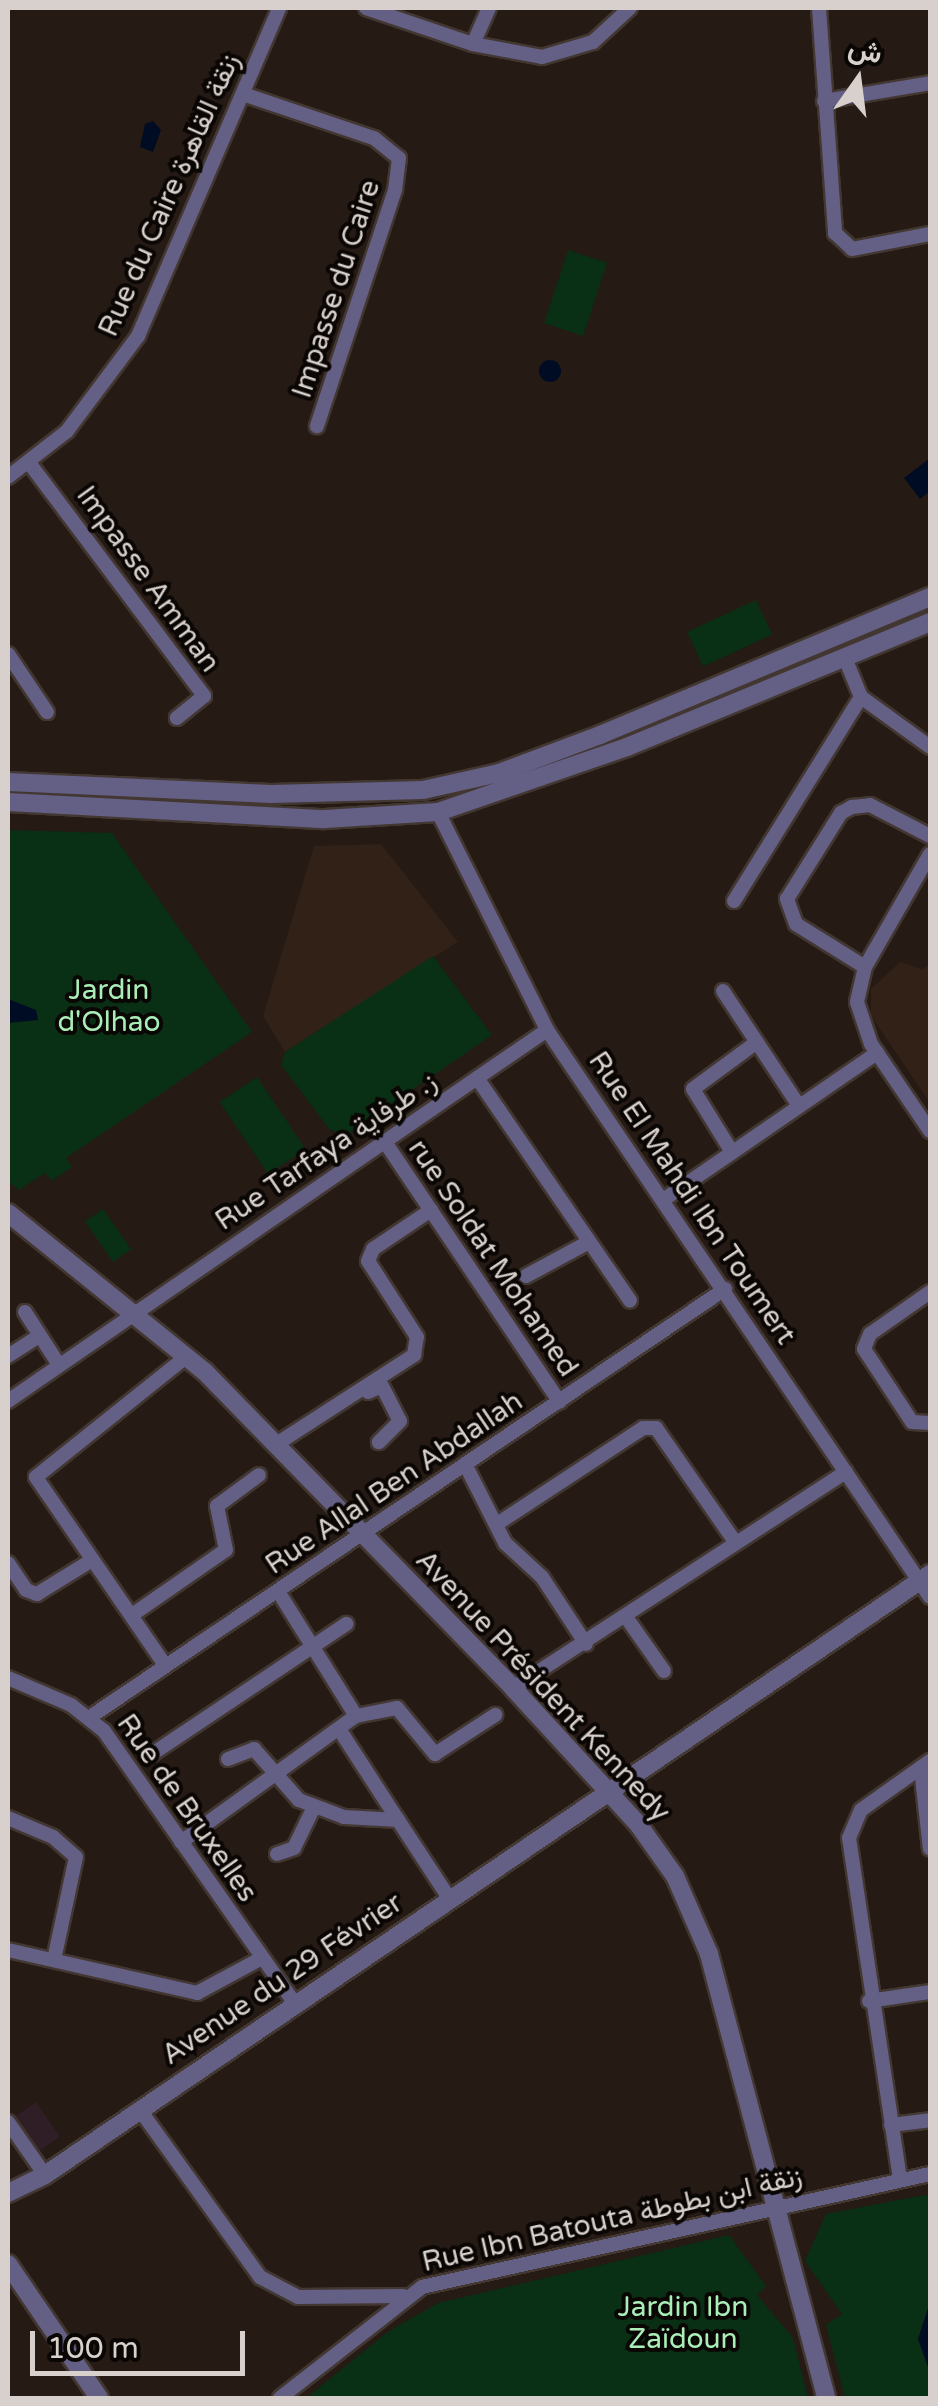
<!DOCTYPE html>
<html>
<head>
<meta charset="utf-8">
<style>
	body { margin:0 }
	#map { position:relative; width:938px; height:2406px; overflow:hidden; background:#251a14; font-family:"Varela Round",Vazirmatn,sans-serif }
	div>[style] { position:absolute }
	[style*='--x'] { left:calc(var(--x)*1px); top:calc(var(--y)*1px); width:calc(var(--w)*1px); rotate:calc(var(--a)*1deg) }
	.built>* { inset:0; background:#312117 }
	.medical>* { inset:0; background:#2f1e25; transform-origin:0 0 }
	.green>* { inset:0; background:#092f15; transform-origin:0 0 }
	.water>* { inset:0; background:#000c23 }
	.round { border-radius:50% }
	.roads { filter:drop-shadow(2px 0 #423731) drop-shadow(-2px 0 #423731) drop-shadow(0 2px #423731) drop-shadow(0 -2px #423731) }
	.minor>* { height:14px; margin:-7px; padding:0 7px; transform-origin:7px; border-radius:7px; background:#645f85 }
	.tertiary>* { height:18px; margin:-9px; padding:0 9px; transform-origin:9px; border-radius:9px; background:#645f85 }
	span { translate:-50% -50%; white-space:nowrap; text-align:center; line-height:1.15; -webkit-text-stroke:8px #0a0604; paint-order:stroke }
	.street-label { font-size:28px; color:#d8d0cc }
	.park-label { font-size:28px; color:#a9eeb8 }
	.frame { position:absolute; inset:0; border:10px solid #d8d0cc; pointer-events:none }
	.north { position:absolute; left:808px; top:30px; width:100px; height:100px; -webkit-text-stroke:8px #0a0604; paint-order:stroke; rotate:14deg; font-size:28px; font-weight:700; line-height:40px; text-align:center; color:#d8d0cc }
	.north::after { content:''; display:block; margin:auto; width:35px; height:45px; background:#d8d0cc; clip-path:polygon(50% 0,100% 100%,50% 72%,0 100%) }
	.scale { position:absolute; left:30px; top:2331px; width:215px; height:45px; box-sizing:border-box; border:5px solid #d8d0cc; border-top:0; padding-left:12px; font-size:30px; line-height:35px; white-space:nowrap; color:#d8d0cc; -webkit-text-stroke:8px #0a0604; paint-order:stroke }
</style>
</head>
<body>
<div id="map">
	<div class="built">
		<i style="clip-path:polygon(381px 844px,458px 942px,285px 1052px,263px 1016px,314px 846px)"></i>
		<i style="clip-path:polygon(900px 962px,922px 969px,930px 964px,930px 1103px,871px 1016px,871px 989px)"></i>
	</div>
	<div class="medical">
		<i style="left:36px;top:2102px;width:42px;height:29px;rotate:55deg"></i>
	</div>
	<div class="green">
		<i style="left:568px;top:250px;width:41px;height:77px;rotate:18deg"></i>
		<i style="left:756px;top:600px;width:38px;height:76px;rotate:65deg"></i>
		<i style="clip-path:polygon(8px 830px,112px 833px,252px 1032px,66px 1158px,72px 1167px,52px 1181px,45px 1173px,19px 1190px,8px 1181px)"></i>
		<i style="clip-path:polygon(433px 956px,492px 1035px,345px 1136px,329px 1129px,281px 1065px,285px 1052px)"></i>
		<i style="left:257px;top:1077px;width:87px;height:45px;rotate:56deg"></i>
		<i style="left:103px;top:1209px;width:49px;height:22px;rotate:55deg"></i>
		<i style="clip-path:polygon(930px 2194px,930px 2398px,845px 2398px,826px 2325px,842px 2314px,805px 2261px,826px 2214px)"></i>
		<i style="clip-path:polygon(729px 2235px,766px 2286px,757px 2295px,793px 2338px,808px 2398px,306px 2398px,389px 2331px,438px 2303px)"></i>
	</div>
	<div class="water">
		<i style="clip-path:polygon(153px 121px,161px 130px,153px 152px,140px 147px,145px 124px)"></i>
		<i class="round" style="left:539px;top:360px;width:22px;height:22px"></i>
		<i style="clip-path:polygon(930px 458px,930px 491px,920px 499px,904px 478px)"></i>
		<i style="clip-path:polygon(8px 999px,36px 1010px,38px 1020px,8px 1023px)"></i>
		<i style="clip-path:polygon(930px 2302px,930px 2373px,918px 2339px)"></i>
	</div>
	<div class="roads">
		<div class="minor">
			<i style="--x:366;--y:8;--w:113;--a:18.6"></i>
			<i style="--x:473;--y:44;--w:70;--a:10.7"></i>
			<i style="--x:542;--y:57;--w:53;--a:-16.4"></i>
			<i style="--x:593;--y:42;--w:50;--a:-42.6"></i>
			<i style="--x:819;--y:8;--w:226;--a:85.9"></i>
			<i style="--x:835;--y:233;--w:23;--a:43"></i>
			<i style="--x:852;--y:249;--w:79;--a:-10.9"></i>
			<i style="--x:473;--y:44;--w:39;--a:-66"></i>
			<i style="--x:243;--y:94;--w:138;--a:18.6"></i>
			<i style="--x:374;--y:138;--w:32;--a:39"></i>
			<i style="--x:399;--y:158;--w:32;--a:97"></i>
			<i style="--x:395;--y:190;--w:249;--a:108.3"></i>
			<i style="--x:824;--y:101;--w:108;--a:-9.6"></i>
			<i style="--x:30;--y:464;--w:290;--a:53.1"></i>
			<i style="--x:204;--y:696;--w:35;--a:141"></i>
			<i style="--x:8;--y:477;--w:75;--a:-37.9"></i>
			<i style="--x:67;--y:431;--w:119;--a:-53.2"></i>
			<i style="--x:138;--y:336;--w:357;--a:-66.7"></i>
			<i style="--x:8;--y:654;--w:70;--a:56.1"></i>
			<i style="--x:845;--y:658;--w:42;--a:67.7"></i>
			<i style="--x:438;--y:812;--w:244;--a:63.4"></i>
			<i style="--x:547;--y:1030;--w:684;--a:55.96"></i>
			<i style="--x:930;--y:854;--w:130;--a:119.9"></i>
			<i style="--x:865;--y:967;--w:36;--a:103"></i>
			<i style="--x:857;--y:1002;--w:44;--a:71.6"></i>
			<i style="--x:871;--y:1044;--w:105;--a:55.9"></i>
			<i style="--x:734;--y:901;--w:240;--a:-58.1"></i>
			<i style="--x:861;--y:697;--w:85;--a:35.9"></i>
			<i style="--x:865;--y:967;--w:81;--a:-148.1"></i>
			<i style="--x:796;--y:924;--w:27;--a:-110"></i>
			<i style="--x:787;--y:899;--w:102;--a:-57.9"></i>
			<i style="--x:841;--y:813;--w:13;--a:-29"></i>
			<i style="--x:852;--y:807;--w:18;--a:-6"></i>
			<i style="--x:870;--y:805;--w:68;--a:27.3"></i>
			<i style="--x:723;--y:991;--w:138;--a:56.5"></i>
			<i style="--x:477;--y:1078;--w:270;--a:55.5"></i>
			<i style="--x:385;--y:1142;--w:313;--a:56.1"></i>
			<i style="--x:732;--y:1152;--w:74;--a:-121.8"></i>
			<i style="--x:693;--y:1089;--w:79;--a:-36.3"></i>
			<i style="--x:663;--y:1200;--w:260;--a:-34.5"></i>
			<i style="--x:526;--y:1276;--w:72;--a:-28.4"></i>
			<i style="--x:930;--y:1292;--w:73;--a:145"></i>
			<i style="--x:870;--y:1334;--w:16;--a:112"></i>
			<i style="--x:864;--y:1349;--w:87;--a:56.7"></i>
			<i style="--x:912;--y:1422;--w:18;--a:3"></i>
			<i style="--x:25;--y:1312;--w:63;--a:57.3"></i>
			<i style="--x:8;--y:1356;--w:38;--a:-33"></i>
			<i style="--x:368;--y:1392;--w:15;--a:-23"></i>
			<i style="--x:382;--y:1386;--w:39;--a:63"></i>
			<i style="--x:400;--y:1421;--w:30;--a:135"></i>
			<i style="--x:8;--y:1401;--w:654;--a:-34.54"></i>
			<i style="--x:275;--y:1445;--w:166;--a:-32.9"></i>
			<i style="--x:414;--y:1355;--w:18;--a:-81"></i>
			<i style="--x:417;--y:1337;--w:90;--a:-122.8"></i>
			<i style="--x:368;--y:1261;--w:13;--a:-67"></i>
			<i style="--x:373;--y:1249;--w:70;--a:-33.9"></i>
			<i style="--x:465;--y:1464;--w:89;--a:63.1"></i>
			<i style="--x:505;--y:1543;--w:50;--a:42.6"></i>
			<i style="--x:542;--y:1577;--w:80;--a:56.7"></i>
			<i style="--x:497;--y:1524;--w:175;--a:-33.3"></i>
			<i style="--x:643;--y:1428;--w:13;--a:0"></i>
			<i style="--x:656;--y:1428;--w:140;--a:55.2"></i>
			<i style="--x:8;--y:1563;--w:32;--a:56"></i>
			<i style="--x:26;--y:1590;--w:12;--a:20"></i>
			<i style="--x:37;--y:1594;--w:65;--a:-31.7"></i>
			<i style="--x:132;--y:1615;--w:114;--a:-34.7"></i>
			<i style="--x:226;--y:1550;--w:45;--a:-101.6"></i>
			<i style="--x:217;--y:1506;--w:52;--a:-36.4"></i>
			<i style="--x:626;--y:1617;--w:66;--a:54.9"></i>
			<i style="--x:165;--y:1665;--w:228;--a:-124.5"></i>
			<i style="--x:36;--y:1477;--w:192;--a:-38.7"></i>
			<i style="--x:8;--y:1678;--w:69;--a:23.2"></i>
			<i style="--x:71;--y:1705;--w:42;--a:38.2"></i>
			<i style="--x:104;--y:1731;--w:333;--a:55"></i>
			<i style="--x:513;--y:1688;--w:397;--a:-33"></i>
			<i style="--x:356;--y:1716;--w:42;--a:-11"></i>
			<i style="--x:397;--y:1708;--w:60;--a:50.4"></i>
			<i style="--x:435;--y:1754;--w:72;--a:-33"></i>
			<i style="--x:90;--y:1717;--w:766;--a:-33.98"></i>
			<i style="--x:341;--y:1732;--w:105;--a:57.1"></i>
			<i style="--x:152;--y:1754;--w:234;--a:-33.8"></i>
			<i style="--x:228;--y:1759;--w:28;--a:-21"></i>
			<i style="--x:254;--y:1749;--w:68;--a:48.6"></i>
			<i style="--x:299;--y:1800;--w:48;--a:20.7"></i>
			<i style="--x:344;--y:1817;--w:54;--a:3.2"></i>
			<i style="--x:398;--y:1820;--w:93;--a:56.8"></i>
			<i style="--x:921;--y:1768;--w:81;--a:83.7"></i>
			<i style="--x:8;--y:1818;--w:49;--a:22.9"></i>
			<i style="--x:53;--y:1837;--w:30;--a:41"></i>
			<i style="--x:76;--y:1857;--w:105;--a:102.1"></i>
			<i style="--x:181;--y:1842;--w:216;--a:-35.8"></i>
			<i style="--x:356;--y:1716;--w:147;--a:-122"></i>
			<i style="--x:277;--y:1854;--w:18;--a:-19"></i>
			<i style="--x:294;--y:1848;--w:46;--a:-64"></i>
			<i style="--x:8;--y:1950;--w:194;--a:12.8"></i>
			<i style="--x:197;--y:1993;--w:74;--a:-28.3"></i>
			<i style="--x:869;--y:2001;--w:62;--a:-8.4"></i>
			<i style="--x:140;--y:2110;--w:206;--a:54.3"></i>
			<i style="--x:260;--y:2277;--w:43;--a:27.8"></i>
			<i style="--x:298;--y:2297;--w:105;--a:-0.5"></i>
			<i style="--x:8;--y:2122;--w:65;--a:55.1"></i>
			<i style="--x:891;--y:2125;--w:39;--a:-7"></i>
			<i style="--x:900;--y:2179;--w:345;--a:-98.5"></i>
			<i style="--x:849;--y:1838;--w:30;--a:-67"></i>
			<i style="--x:861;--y:1810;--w:85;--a:-35.4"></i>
			<i style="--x:280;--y:2398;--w:180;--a:-38"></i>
			<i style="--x:422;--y:2287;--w:520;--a:-12.54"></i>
		</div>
		<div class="tertiary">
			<i style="--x:8;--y:782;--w:263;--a:2.6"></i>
			<i style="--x:271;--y:794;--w:152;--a:-1.5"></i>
			<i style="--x:423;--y:790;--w:78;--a:-12.6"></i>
			<i style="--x:499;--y:773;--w:108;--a:-20.6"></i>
			<i style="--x:600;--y:735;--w:358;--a:-22.7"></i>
			<i style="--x:8;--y:802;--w:317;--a:3.1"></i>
			<i style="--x:325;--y:819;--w:113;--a:-3.5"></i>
			<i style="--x:438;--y:812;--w:200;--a:-19"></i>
			<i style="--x:627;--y:747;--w:328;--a:-22.4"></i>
			<i style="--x:8;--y:1213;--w:253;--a:38.9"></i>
			<i style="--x:205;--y:1372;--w:441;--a:45.7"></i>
			<i style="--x:513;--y:1688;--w:185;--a:47.4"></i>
			<i style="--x:638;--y:1824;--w:64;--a:54.6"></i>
			<i style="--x:675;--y:1876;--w:85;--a:66.4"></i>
			<i style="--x:709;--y:1954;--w:459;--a:75.2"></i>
			<i style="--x:8;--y:2193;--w:41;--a:-25.9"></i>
			<i style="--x:45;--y:2175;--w:1070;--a:-34.18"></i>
			<i style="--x:8;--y:2264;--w:162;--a:55.8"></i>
		</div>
	</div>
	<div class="street-label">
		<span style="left:169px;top:195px;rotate:-66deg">Rue du Caire زنقة القاهرة</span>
		<span style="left:336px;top:289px;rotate:-72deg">Impasse du Caire</span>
		<span style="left:148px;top:579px;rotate:54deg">Impasse Amman</span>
		<span style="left:326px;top:1151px;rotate:-34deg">Rue Tarfaya ز. طرفاية</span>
		<span style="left:692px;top:1198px;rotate:56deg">Rue El Mahdi Ibn Toumert</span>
		<span style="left:493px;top:1258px;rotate:56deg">rue Soldat Mohamed</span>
		<span style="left:394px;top:1483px;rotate:-34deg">Rue Allal Ben Abdallah</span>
		<span style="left:543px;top:1686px;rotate:47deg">Avenue Président Kennedy</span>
		<span style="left:187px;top:1808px;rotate:55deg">Rue de Bruxelles</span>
		<span style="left:282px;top:1979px;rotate:-34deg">Avenue du 29 Février</span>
		<span style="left:612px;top:2219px;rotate:-13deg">Rue Ibn Batouta زنقة ابن بطوطة</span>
	</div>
	<div class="park-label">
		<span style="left:109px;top:1006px">Jardin<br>d'Olhao</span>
		<span style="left:683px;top:2323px">Jardin Ibn<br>Zaïdoun</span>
	</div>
	<div class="frame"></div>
	<div class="north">ش</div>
	<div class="scale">100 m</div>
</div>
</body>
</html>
